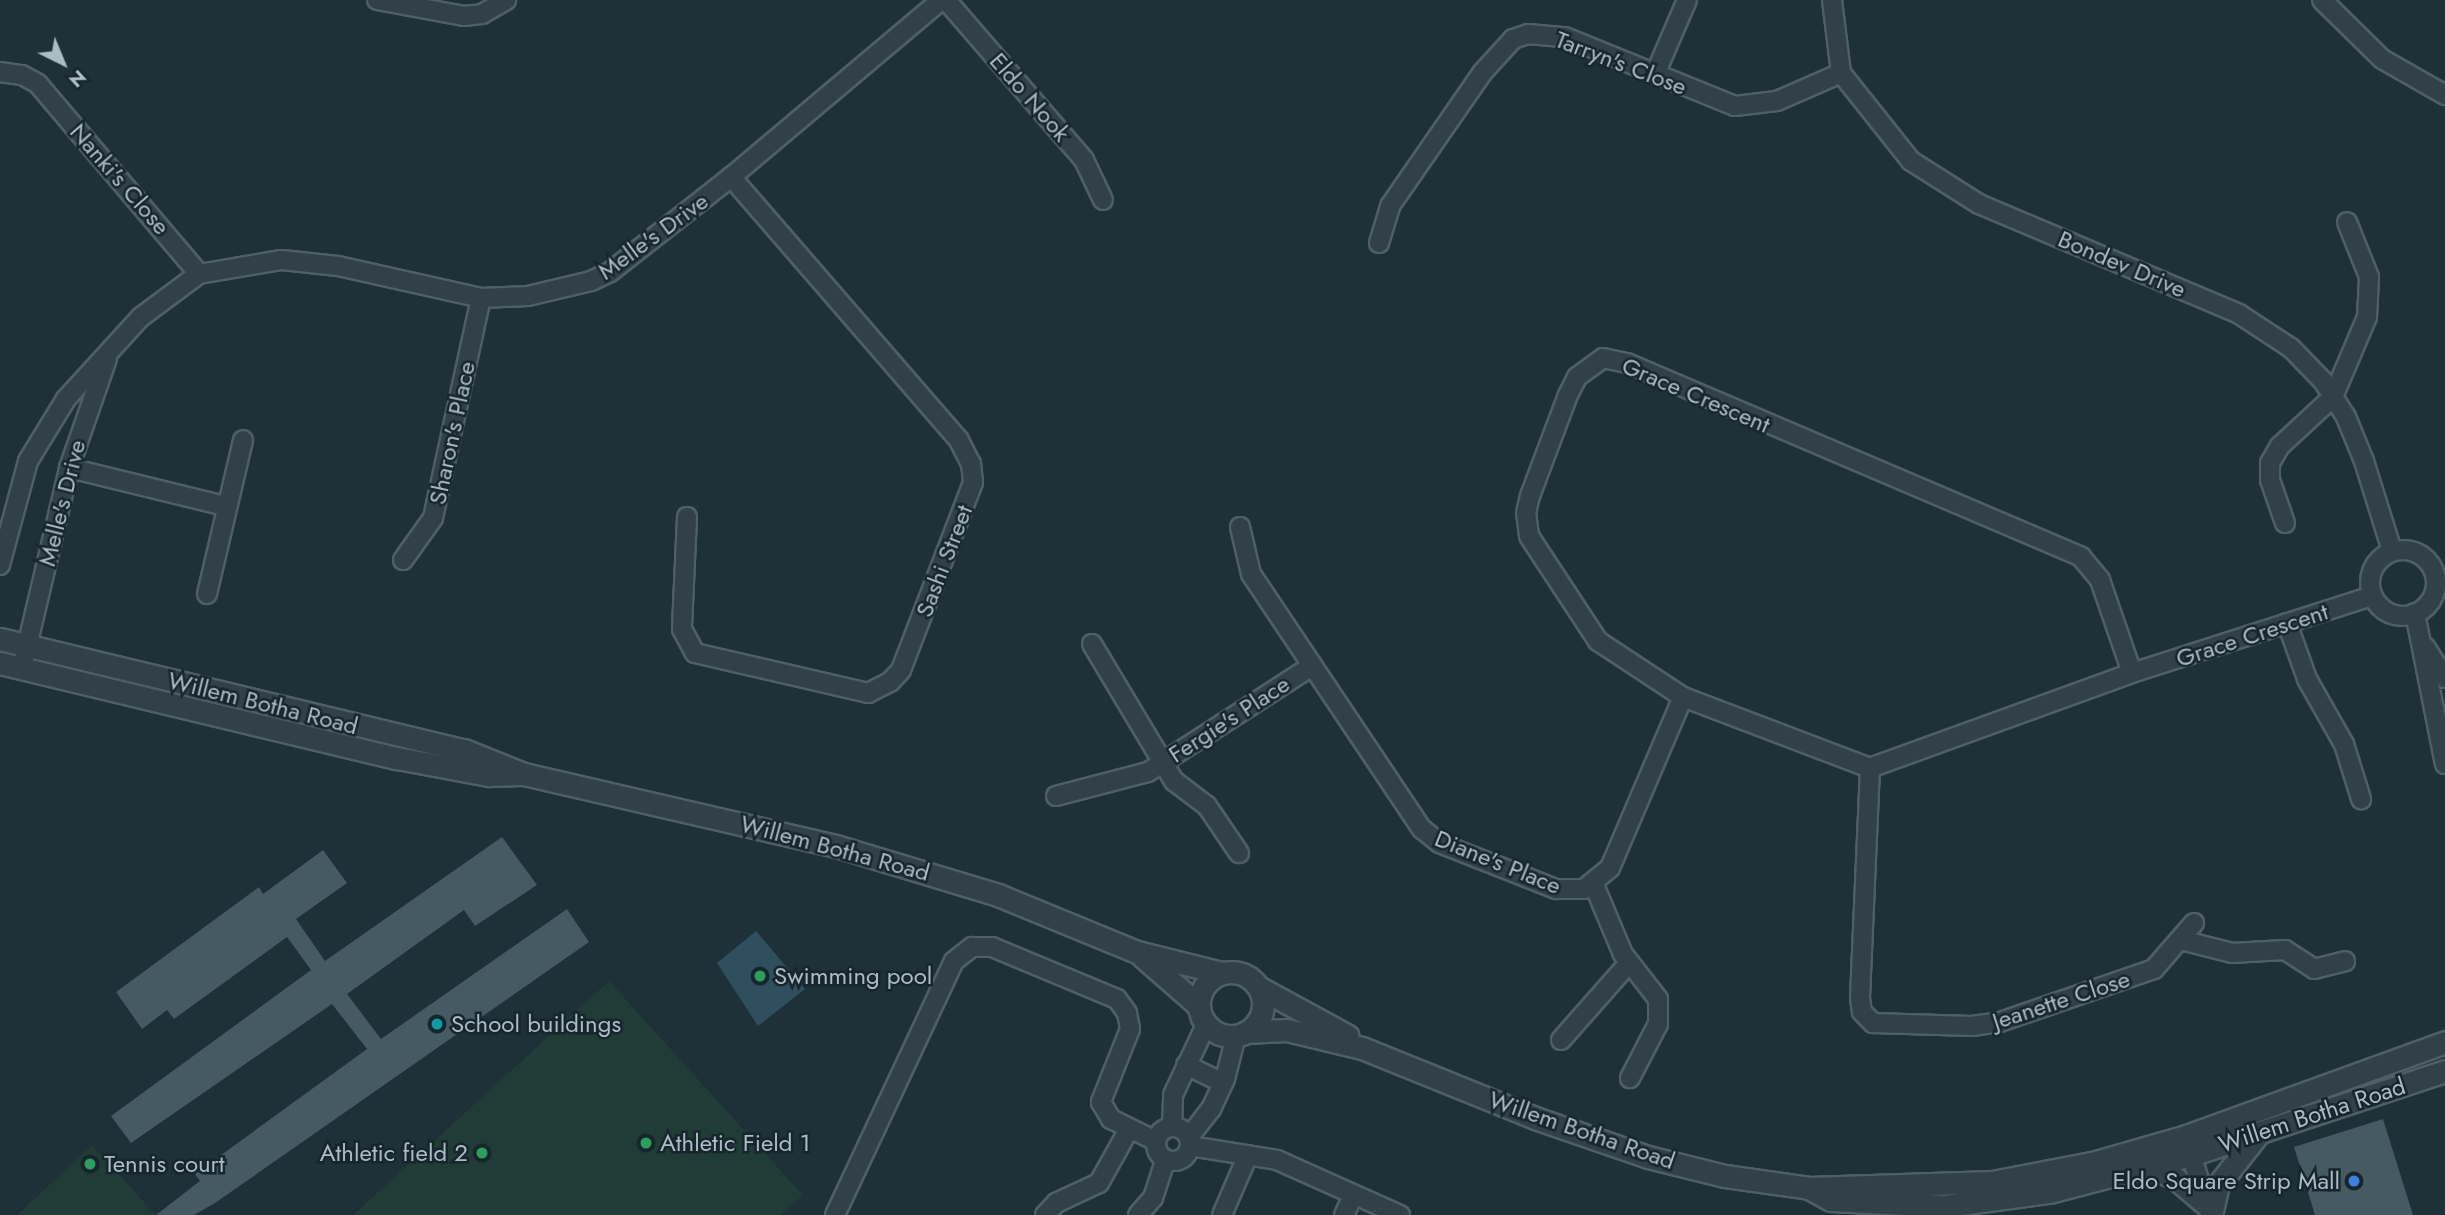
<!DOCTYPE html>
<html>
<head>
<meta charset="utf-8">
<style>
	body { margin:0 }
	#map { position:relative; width:2445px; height:1215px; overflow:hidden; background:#1e3038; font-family:Jost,sans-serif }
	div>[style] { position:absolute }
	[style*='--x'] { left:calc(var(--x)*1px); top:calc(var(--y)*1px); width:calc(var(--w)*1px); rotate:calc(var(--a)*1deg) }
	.green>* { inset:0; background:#213b36 }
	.water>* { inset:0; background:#2f4f5e }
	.building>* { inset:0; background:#465a64 }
	.roads { filter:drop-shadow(2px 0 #4f5f66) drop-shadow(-2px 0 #4f5f66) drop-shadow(0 2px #4f5f66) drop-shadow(0 -2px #4f5f66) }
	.minor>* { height:18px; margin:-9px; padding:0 9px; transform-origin:9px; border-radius:9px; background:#324148 }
	.minor>.ring { margin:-9px; padding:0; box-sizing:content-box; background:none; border:18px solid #324148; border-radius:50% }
	.tertiary>* { height:21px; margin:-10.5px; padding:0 10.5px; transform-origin:10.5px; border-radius:10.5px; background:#324148 }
	.tertiary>.ring { margin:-10.5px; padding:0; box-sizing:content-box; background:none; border:21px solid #324148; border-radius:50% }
	.dots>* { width:19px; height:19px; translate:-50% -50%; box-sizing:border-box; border:4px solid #17262c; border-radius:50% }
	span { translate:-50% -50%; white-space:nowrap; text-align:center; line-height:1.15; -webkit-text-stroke:5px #17262c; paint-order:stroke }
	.street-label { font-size:24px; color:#acbcc5 }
	.poi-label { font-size:24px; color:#acbcc5 }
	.left { translate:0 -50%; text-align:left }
	.right { translate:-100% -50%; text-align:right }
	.north { position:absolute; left:28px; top:28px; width:70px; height:70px; -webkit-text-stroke:5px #17262c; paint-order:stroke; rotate:137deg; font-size:19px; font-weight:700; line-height:28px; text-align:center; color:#acbcc5 }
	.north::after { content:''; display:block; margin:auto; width:24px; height:32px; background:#acbcc5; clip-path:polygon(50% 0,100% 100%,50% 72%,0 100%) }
</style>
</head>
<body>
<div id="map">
	<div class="green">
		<i style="clip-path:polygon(609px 981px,803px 1195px,781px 1215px,353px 1215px)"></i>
		<i style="clip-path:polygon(92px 1145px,156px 1215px,17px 1215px)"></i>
	</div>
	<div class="water">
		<i style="clip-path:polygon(756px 931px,805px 989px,758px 1026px,717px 963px)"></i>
	</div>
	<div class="building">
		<i style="clip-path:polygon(502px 837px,537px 885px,475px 926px,464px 910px,347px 994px,381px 1039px,567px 909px,589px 942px,215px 1203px,194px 1215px,156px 1215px,200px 1181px,195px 1174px,367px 1049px,332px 1004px,131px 1143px,111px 1116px,311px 970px,287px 937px,174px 1019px,167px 1010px,142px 1029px,116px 992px,259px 887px,263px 894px,323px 850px,347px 883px,296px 919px,325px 961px)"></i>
		<i style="clip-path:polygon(2383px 1119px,2413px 1215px,2315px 1215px,2294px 1147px)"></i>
	</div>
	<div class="roads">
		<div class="minor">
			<i style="--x:377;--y:0;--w:88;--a:10.4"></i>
			<i style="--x:464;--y:16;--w:18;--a:-6"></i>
			<i style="--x:482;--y:14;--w:28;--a:-30"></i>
			<i style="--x:946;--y:0;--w:211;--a:49.2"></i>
			<i style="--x:1084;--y:160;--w:44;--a:64.6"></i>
			<i style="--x:1832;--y:0;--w:74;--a:83"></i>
			<i style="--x:1841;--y:73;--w:112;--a:51.5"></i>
			<i style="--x:1911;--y:161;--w:80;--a:32.3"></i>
			<i style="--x:1979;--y:204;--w:282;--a:22.9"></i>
			<i style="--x:2239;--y:314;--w:62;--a:33.2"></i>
			<i style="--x:2291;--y:348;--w:46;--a:45.9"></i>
			<i style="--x:2323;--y:381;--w:43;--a:57.4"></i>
			<i style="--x:2346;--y:417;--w:48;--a:67.8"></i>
			<i style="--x:2364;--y:461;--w:94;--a:72.7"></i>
			<i style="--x:2322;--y:0;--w:84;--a:44.5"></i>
			<i style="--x:2382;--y:59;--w:73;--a:29.7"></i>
			<i style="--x:0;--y:72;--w:22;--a:8"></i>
			<i style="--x:22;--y:75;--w:18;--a:29"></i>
			<i style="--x:38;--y:84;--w:249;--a:49.7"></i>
			<i style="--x:1656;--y:72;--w:78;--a:-66.7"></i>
			<i style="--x:1379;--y:243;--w:39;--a:-73"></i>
			<i style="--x:1390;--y:206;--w:162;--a:-55.3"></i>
			<i style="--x:1482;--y:73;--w:46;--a:-47.6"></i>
			<i style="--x:1513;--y:39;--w:16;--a:-18"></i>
			<i style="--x:1528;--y:34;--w:37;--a:5"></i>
			<i style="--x:1565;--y:37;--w:183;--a:22.1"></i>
			<i style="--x:1735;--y:106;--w:42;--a:-6.8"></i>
			<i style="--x:1777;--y:101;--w:70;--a:-23.6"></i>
			<i style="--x:1603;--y:358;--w:25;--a:12"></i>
			<i style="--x:1627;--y:363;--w:494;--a:23.1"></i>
			<i style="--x:2081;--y:557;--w:30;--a:50"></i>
			<i style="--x:2100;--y:580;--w:98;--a:71"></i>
			<i style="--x:2132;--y:673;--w:279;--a:160.1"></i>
			<i style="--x:1870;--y:768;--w:200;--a:-159.2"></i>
			<i style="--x:1683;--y:697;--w:102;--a:-146.6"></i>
			<i style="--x:1598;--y:641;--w:126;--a:-123.3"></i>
			<i style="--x:1529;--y:536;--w:23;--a:-97"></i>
			<i style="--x:1526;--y:513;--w:17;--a:-77"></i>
			<i style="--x:1530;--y:496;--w:108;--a:-69.4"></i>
			<i style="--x:1568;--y:395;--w:20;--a:-63"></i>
			<i style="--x:1577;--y:377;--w:32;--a:-36"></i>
			<i style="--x:69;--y:468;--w:161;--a:13.7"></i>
			<i style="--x:687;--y:517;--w:112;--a:92.6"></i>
			<i style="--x:682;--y:629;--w:27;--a:62"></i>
			<i style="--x:695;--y:653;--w:178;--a:13"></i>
			<i style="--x:868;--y:693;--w:25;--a:-27"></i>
			<i style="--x:890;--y:682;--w:16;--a:-47"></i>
			<i style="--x:901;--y:670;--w:201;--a:-69"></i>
			<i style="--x:973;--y:482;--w:18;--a:-96"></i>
			<i style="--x:971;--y:464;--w:28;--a:-117"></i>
			<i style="--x:958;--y:439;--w:347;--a:-130.9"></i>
			<i style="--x:2285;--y:523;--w:46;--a:-109.2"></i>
			<i style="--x:2270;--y:480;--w:17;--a:-90"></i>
			<i style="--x:2270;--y:463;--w:20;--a:-60"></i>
			<i style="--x:2280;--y:446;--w:72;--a:-42.8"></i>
			<i style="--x:2333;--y:397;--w:87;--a:-67"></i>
			<i style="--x:2367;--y:317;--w:40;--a:-87.1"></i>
			<i style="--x:2369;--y:277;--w:59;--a:-111.8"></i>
			<i style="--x:1240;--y:527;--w:48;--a:76.8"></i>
			<i style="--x:1251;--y:574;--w:307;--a:56.2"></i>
			<i style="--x:1422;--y:829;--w:22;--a:39"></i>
			<i style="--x:1439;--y:843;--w:126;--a:21.5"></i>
			<i style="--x:1556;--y:889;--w:28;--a:0"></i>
			<i style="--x:1584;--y:889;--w:33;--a:-39"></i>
			<i style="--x:1610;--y:868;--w:186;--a:-66.9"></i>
			<i class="ring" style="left:2370px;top:550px;width:48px;height:48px"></i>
			<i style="--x:403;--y:560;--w:52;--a:-54.5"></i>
			<i style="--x:433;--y:518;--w:225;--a:-77.7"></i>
			<i style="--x:0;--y:565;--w:108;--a:-74.9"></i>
			<i style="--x:28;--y:461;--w:73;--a:-58.5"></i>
			<i style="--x:66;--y:399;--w:111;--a:-47.6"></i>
			<i style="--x:141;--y:317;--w:72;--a:-36.6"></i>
			<i style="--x:199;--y:274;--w:84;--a:-9.6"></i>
			<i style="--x:282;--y:260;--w:56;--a:6.1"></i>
			<i style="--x:338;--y:266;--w:147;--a:12.6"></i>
			<i style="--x:481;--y:298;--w:47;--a:-2.4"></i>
			<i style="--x:528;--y:296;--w:65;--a:-13.4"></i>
			<i style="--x:591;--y:281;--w:21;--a:-25"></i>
			<i style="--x:610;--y:272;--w:154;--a:-38.1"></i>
			<i style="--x:731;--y:177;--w:275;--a:-40.1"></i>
			<i style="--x:207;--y:594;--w:158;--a:-76.8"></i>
			<i style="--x:2415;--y:613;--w:154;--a:78.8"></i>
			<i style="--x:2287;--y:623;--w:59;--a:70.3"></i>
			<i style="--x:2307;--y:679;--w:75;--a:60.4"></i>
			<i style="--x:2344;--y:744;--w:58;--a:72.8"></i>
			<i style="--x:1092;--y:644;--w:160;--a:59.1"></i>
			<i style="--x:1174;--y:781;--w:41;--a:37.1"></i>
			<i style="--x:1207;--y:806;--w:57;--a:55.8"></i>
			<i style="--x:2425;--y:647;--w:37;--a:57"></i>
			<i style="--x:24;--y:659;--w:196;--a:-76.7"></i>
			<i style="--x:69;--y:468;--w:115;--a:-70.8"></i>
			<i style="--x:2132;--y:673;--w:252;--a:-17.8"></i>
			<i style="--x:1870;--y:768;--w:230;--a:92.5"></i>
			<i style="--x:1860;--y:998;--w:14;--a:82"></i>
			<i style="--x:1862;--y:1012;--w:16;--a:45"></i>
			<i style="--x:1873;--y:1023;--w:99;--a:1.7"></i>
			<i style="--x:1972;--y:1026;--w:28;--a:-8"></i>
			<i style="--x:2000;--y:1022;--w:163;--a:-19"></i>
			<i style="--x:2154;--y:969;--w:61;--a:-49"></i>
			<i style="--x:1056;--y:796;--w:95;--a:-14.6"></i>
			<i style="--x:1148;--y:772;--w:193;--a:-32.9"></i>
			<i style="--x:1594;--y:885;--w:75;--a:67.2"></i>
			<i style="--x:1623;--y:954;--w:57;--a:52.1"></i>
			<i style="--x:1658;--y:999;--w:25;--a:90"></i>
			<i style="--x:1658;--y:1024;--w:61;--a:117.4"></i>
			<i style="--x:2181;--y:940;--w:53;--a:14.3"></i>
			<i style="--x:2232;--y:953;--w:53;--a:-3.2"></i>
			<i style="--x:2285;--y:950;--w:35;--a:33"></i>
			<i style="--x:2314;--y:969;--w:32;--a:-14"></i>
			<i style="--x:1561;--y:1040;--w:103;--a:-48.6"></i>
			<i style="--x:1186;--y:1065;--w:41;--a:25.9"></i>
			<i class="ring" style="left:1156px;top:1127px;width:16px;height:16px"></i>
			<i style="--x:1172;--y:1127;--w:32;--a:-88"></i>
			<i style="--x:1173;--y:1095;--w:77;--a:-64.8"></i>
			<i style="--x:1189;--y:1137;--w:36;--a:-52"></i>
			<i style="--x:1211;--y:1109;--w:33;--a:-65"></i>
			<i style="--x:1225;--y:1079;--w:44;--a:-75.7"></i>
			<i style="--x:2187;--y:1142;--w:69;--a:72.3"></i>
			<i style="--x:1190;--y:1146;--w:88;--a:9.1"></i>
			<i style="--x:1277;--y:1160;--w:135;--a:24.1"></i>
			<i style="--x:835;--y:1215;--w:280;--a:-64.9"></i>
			<i style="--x:954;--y:961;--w:23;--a:-38"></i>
			<i style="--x:972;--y:947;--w:20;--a:0"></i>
			<i style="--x:992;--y:947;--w:135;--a:22.6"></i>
			<i style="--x:1117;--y:999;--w:17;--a:54"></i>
			<i style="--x:1127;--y:1013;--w:16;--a:79"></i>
			<i style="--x:1130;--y:1029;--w:79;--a:111.7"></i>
			<i style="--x:1101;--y:1102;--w:20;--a:60"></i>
			<i style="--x:1111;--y:1119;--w:50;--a:26.1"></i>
			<i style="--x:1045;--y:1215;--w:16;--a:-47"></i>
			<i style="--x:1056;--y:1203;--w:47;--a:-24.9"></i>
			<i style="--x:1099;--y:1183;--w:62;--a:-60.9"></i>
			<i style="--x:1138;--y:1215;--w:23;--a:-49"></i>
			<i style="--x:1153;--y:1198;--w:40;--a:-72"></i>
			<i style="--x:1222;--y:1215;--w:65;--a:-66.6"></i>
			<i style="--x:1344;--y:1215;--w:21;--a:-65"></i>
		</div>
		<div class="tertiary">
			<i style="--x:0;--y:639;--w:477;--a:13.5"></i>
			<i style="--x:464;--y:750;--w:65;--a:21.8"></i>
			<i style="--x:524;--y:774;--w:320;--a:13"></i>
			<i style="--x:836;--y:846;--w:169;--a:16.8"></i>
			<i style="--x:998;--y:895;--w:150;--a:22.3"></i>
			<i style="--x:1137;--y:952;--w:88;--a:13.9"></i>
			<i style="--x:0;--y:663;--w:408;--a:13.5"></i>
			<i style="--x:397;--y:758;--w:94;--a:10.5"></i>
			<i style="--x:489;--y:775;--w:32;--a:-2"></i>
			<i style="--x:1142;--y:956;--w:74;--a:41.2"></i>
			<i class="ring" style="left:1199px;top:972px;width:43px;height:43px"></i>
			<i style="--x:1258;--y:987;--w:102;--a:28.6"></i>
			<i style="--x:1246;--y:1032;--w:41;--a:-2.8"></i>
			<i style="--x:1287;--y:1030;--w:77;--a:13.5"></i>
			<i style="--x:1362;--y:1048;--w:187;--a:22"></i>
			<i style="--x:1535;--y:1118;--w:120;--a:19"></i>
			<i style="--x:1648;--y:1157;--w:79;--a:13.9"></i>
			<i style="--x:1725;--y:1176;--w:85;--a:8.1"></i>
			<i style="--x:1809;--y:1188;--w:183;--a:-1.9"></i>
			<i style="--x:1992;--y:1182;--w:102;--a:-10.8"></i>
			<i style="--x:2092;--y:1163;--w:98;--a:-16"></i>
			<i style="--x:2186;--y:1136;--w:276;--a:-19.9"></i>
			<i style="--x:2150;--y:1167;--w:27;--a:24"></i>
			<i style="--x:2175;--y:1178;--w:42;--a:40.2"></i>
			<i style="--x:1809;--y:1188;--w:25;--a:29"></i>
			<i style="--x:1831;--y:1200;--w:114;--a:3"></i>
			<i style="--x:1945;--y:1206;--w:105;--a:-7.7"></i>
			<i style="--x:2049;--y:1192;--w:147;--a:-14.6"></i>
			<i style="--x:2191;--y:1155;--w:268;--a:-18.3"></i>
			<i style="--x:2211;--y:1215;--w:31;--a:-77"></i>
			<i style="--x:2218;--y:1185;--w:65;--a:-51.9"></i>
		</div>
	</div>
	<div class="dots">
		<i style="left:760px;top:976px;background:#2e9e5b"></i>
		<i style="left:437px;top:1024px;background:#0f9aa8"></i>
		<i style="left:646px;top:1143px;background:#2e9e5b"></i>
		<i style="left:482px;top:1153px;background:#2e9e5b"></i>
		<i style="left:90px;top:1164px;background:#2e9e5b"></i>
		<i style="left:2354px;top:1181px;background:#3f7fe0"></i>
	</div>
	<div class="street-label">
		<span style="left:1621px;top:63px;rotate:21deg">Tarryn's Close</span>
		<span style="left:1030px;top:97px;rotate:49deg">Eldo Nook</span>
		<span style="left:120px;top:179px;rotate:49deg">Nanki's Close</span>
		<span style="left:653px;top:236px;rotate:-36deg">Melle's Drive</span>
		<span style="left:2122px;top:264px;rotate:23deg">Bondev Drive</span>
		<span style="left:1696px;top:395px;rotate:23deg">Grace Crescent</span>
		<span style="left:452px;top:433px;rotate:-78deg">Sharon's Place</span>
		<span style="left:62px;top:503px;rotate:-76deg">Melle's Drive</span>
		<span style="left:944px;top:561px;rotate:-69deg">Sashi Street</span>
		<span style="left:2252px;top:635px;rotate:-18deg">Grace Crescent</span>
		<span style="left:263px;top:703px;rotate:14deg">Willem Botha Road</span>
		<span style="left:1229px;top:719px;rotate:-33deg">Fergie's Place</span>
		<span style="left:835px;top:848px;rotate:15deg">Willem Botha Road</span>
		<span style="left:1498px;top:862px;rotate:22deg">Diane's Place</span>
		<span style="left:2061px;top:1000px;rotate:-18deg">Jeanette Close</span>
		<span style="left:2312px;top:1115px;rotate:-18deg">Willem Botha Road</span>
		<span style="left:1582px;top:1130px;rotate:19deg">Willem Botha Road</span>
	</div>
	<div class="poi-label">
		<span class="left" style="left:774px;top:976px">Swimming pool</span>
		<span class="left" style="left:451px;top:1024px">School buildings</span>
		<span class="left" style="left:660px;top:1143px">Athletic Field 1</span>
		<span class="right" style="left:468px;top:1153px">Athletic field 2</span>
		<span class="left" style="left:104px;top:1164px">Tennis court</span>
		<span class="right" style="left:2340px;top:1181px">Eldo Square Strip Mall</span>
	</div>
	<div class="north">N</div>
</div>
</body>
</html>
